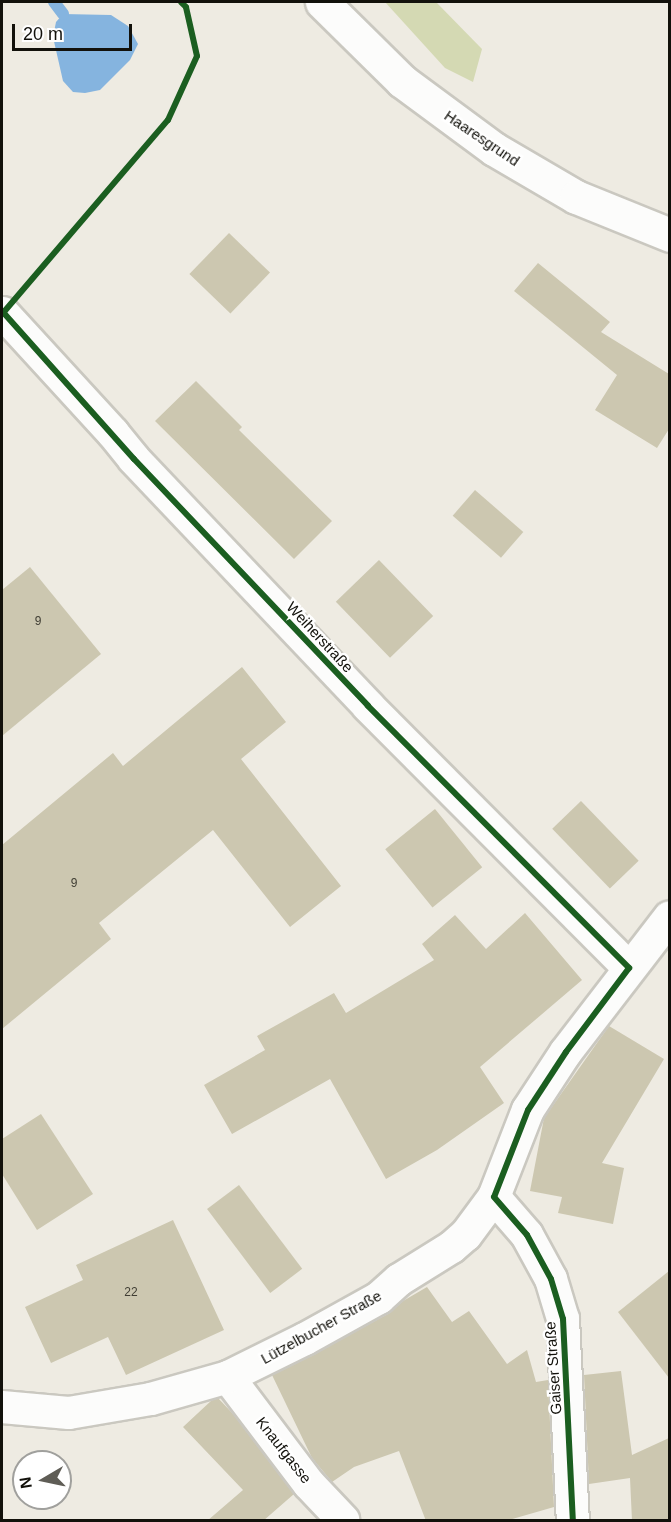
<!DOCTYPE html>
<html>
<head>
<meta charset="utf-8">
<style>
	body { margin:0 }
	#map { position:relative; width:671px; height:1522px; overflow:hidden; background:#eeebe2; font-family:Arial,sans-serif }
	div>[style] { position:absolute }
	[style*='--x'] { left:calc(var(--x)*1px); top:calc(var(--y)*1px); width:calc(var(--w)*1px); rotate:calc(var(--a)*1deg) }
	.green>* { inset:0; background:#d4d9b3 }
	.water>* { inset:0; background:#85b4df }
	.stream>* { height:12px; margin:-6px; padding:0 6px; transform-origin:6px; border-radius:6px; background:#85b4df }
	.building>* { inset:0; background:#ccc7b0; transform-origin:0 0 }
	.roads { filter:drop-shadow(2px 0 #cac8c0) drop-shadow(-2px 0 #cac8c0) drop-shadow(0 2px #cac8c0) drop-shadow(0 -2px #cac8c0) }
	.minor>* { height:32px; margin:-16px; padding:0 16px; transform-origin:16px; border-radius:16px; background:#fcfcfb }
	.tertiary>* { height:33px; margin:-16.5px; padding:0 16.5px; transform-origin:16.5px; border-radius:16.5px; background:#fcfcfb }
	.cycleway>* { height:6px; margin:-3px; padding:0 3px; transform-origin:3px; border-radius:3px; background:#1b5e20 }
	span { translate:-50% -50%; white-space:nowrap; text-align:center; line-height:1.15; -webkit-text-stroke:5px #fff; paint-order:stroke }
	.number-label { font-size:12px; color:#403e34 }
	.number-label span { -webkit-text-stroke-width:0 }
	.street-label { font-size:15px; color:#12110b }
	.frame { position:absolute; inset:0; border:3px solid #12110b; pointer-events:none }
	.north { position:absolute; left:12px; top:1450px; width:60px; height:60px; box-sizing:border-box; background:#fff; border:2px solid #a0a09d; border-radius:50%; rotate:261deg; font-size:16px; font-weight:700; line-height:24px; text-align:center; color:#12110b }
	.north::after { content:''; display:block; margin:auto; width:21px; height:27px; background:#5f5d56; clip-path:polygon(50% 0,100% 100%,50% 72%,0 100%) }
	.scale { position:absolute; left:12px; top:24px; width:120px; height:27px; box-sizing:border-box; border:3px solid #12110b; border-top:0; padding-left:8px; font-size:18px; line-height:21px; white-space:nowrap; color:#12110b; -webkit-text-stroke:4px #fff; paint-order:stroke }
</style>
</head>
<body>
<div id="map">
	<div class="green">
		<i style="clip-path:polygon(385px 2px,436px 2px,482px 49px,473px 82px,445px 68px)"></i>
	</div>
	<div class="water">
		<i style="clip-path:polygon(63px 14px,111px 15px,128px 26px,138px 44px,130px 60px,100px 90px,85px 93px,73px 92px,63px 81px,53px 37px,56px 22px)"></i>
	</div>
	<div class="stream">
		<i style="--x:54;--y:2;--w:15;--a:53"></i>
	</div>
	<div class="building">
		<i style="left:229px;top:233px;width:57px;height:57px;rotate:44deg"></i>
		<i style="clip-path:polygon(538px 263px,610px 322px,601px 332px,669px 374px,669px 429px,657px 448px,595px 410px,617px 375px,514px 291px)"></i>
		<i style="clip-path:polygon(196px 381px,242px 427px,239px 430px,332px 521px,294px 559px,155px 421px)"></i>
		<i style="left:475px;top:490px;width:64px;height:34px;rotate:41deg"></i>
		<i style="left:379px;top:560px;width:78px;height:60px;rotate:46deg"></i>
		<i style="clip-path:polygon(30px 567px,101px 654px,2px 736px,2px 590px)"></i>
		<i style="clip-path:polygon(242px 667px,286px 722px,241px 759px,341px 886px,290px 927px,213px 830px,99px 923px,111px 939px,2px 1029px,2px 845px,113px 753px,123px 766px)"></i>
		<i style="left:581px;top:801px;width:83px;height:40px;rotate:46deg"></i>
		<i style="left:435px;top:809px;width:75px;height:64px;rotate:51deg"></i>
		<i style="clip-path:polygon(525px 913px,582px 980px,480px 1067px,504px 1103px,437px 1150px,386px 1179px,330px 1079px,232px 1134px,204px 1085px,265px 1050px,257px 1036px,334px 993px,346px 1013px,434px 960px,422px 944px,455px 915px,486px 949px)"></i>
		<i style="clip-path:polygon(609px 1026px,664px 1059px,602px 1163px,624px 1168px,613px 1224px,558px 1213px,562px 1197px,530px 1191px,544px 1118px)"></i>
		<i style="clip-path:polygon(41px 1114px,93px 1194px,37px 1230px,2px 1174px,2px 1139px)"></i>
		<i style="left:239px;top:1185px;width:105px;height:40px;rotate:53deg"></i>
		<i style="clip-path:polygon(173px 1220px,224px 1330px,126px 1375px,108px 1337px,51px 1363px,25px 1307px,83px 1280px,76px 1265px)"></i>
		<i style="clip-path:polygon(669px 1271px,669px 1378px,618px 1312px)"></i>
		<i style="clip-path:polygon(427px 1287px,452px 1322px,469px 1311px,507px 1364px,527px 1350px,536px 1382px,548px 1380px,554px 1507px,505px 1521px,426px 1521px,399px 1451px,354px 1467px,332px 1482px,312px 1458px,272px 1375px,388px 1314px,403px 1301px)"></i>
		<i style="clip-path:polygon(621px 1371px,632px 1455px,669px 1438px,669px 1521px,632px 1521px,630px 1478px,589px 1484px,584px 1375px)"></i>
		<i style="clip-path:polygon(218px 1398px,235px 1416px,294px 1494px,263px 1521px,207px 1521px,243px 1490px,183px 1427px,212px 1400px)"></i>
	</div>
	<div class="roads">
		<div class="minor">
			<i style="--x:3;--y:313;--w:163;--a:47.5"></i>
			<i style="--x:113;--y:433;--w:33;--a:51"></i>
			<i style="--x:134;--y:459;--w:340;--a:46.5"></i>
			<i style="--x:368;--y:706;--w:370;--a:45.1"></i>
			<i style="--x:494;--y:1197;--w:50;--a:49"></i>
			<i style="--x:527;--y:1235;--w:50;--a:61.4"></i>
			<i style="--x:551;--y:1279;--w:42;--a:73.3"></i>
			<i style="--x:563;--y:1319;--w:201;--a:87.2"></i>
			<i style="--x:228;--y:1377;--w:134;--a:52.9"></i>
			<i style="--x:309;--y:1484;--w:50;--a:46.6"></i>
			<i style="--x:2;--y:1407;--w:67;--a:5.1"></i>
			<i style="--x:69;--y:1413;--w:83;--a:-9.7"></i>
			<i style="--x:151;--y:1399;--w:80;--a:-15.9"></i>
			<i style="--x:228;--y:1377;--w:86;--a:-26.3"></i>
			<i style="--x:305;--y:1339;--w:85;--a:-29"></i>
			<i style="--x:379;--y:1298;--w:27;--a:-42"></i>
			<i style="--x:399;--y:1280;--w:62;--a:-31.9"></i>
			<i style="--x:452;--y:1247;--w:18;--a:-41"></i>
			<i style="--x:466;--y:1235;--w:47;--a:-53.6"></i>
			<i style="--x:494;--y:1197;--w:93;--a:-68.7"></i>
			<i style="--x:528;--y:1110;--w:69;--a:-56.8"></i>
			<i style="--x:566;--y:1052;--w:170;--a:-52.4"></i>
		</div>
		<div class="tertiary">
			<i style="--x:322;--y:2;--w:112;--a:44.6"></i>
			<i style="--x:402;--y:81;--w:114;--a:36.5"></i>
			<i style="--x:494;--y:149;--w:95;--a:30.3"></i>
			<i style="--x:576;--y:197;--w:101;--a:22"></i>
		</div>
	</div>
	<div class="cycleway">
		<i style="--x:2;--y:311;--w:198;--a:48.3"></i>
		<i style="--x:134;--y:459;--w:340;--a:46.5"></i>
		<i style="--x:368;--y:706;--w:370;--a:45.1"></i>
		<i style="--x:629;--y:968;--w:105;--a:126.9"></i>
		<i style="--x:566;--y:1052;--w:69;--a:123.2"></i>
		<i style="--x:528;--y:1110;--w:93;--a:111.3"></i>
		<i style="--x:494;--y:1197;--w:50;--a:49"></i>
		<i style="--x:527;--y:1235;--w:50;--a:61.4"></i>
		<i style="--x:551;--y:1279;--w:42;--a:73.3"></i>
		<i style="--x:563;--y:1319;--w:201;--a:87.2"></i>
		<i style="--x:3;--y:313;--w:254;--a:-49.5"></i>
		<i style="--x:168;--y:120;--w:70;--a:-65.6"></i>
		<i style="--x:197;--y:56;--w:50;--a:-102.7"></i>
		<i style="--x:186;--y:7;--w:7;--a:-135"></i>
	</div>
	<div class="number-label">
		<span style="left:38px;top:622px">9</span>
		<span style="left:74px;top:884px">9</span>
		<span style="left:131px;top:1293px">22</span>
	</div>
	<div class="street-label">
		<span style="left:482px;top:138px;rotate:34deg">Haaresgrund</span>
		<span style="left:320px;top:637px;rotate:47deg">Weiherstraße</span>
		<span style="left:321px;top:1327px;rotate:-29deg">Lützelbucher Straße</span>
		<span style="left:553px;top:1368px;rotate:-94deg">Gaiser Straße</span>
		<span style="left:284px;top:1450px;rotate:52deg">Knaufgasse</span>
	</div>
	<div class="frame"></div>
	<div class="north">N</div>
	<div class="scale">20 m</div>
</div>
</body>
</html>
